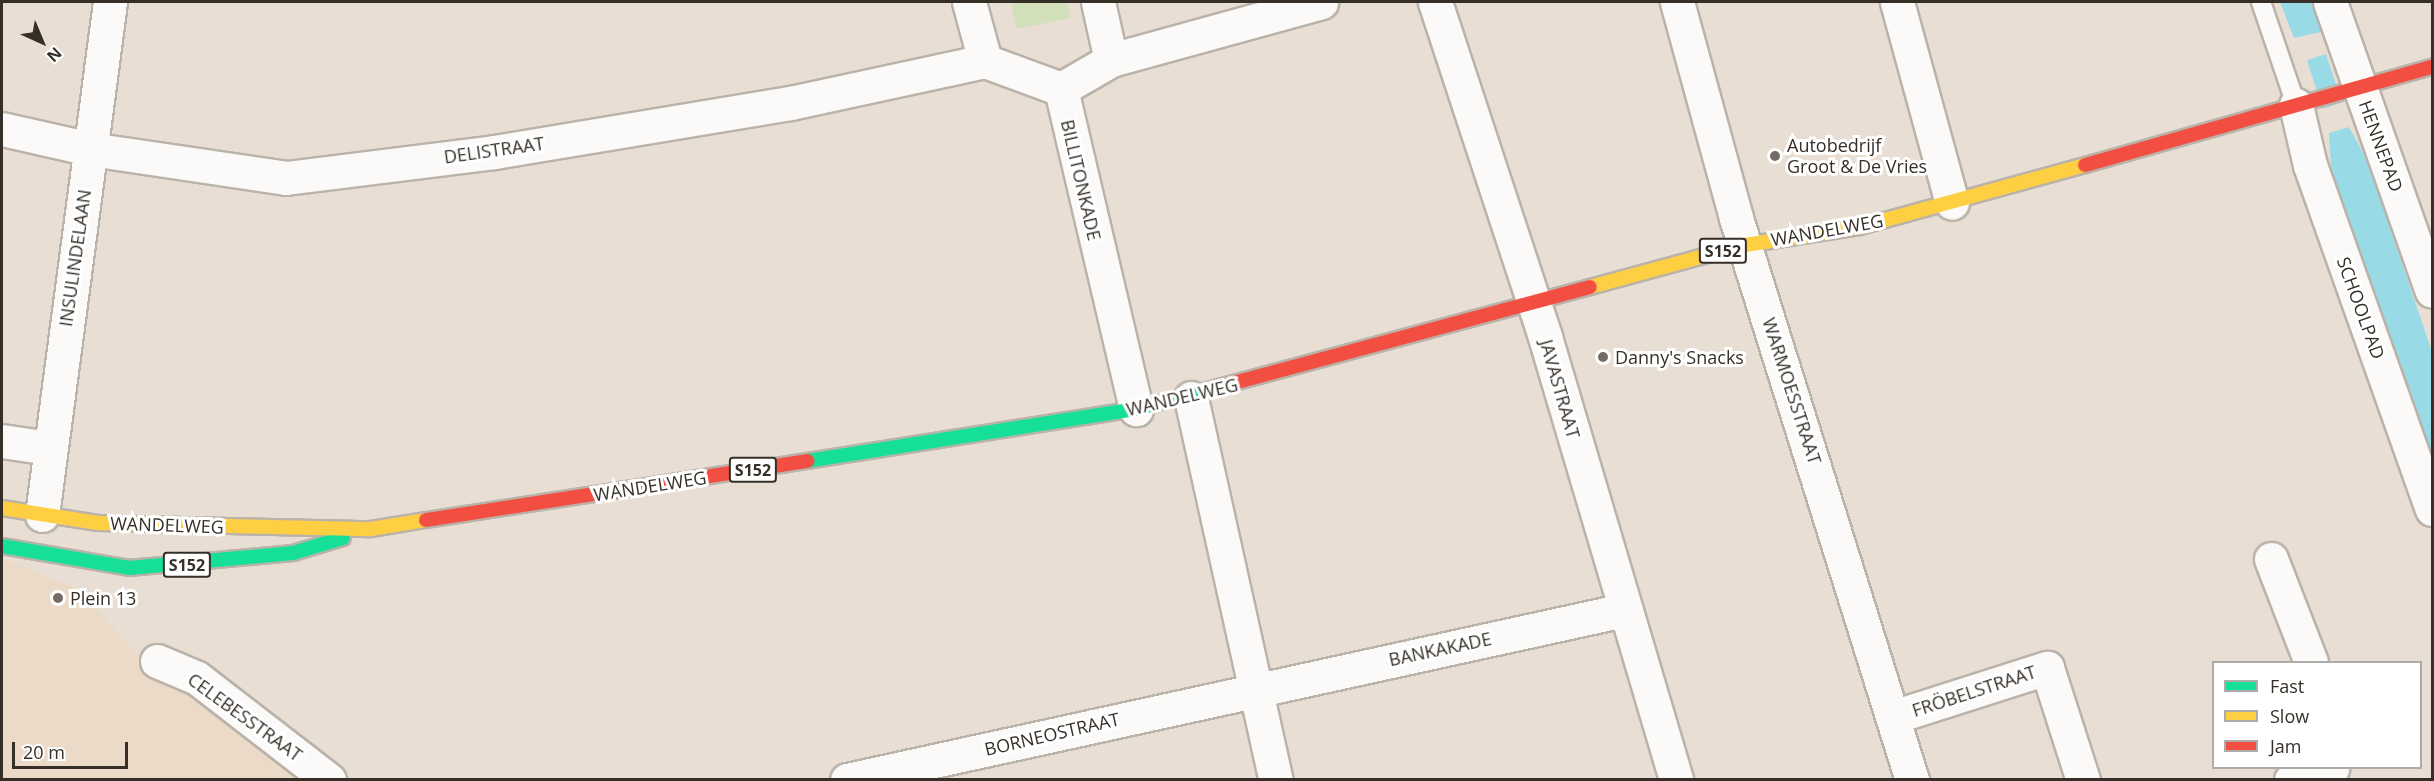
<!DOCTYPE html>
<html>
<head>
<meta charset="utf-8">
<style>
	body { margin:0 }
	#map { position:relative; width:2434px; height:781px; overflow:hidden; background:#e8ded4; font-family:"Open Sans",sans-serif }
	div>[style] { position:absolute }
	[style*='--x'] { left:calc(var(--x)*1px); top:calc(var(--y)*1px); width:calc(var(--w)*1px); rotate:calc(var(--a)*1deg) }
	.built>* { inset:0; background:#eadac7 }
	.green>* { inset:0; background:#d1dfbb }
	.water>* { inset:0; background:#98dae6; transform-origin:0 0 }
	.roads { filter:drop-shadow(2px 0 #bab3aa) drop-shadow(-2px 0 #bab3aa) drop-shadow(0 2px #bab3aa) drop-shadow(0 -2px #bab3aa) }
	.lane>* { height:18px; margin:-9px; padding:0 9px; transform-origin:9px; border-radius:9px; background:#fcfaf9 }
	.street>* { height:33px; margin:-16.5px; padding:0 16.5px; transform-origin:16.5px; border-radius:16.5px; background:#fcfaf9 }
	.fast>* { height:14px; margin:-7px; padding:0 7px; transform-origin:7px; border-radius:7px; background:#16e098 }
	.slow>* { height:14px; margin:-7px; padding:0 7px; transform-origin:7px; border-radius:7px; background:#ffcf43 }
	.jam>* { height:14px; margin:-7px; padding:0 7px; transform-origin:7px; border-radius:7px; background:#f24e42 }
	.dots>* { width:16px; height:16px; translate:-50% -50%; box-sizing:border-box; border:3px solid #fff; border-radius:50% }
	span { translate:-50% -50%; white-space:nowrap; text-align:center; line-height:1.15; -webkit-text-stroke:6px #fff; paint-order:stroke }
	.shield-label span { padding:2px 4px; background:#fff; border:2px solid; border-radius:4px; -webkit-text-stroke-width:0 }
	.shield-label { font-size:16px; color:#352f28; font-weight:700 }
	.poi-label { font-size:18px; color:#352f28 }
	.left { translate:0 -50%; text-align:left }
	.street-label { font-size:18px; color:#352f28 }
	.frame { position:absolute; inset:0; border:3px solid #352f28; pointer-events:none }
	.legend { position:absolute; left:2212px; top:661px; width:210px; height:108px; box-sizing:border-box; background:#fff; border:2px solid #aeaca9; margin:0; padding:8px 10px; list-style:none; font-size:18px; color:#352f28 }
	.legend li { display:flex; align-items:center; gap:12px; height:30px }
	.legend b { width:30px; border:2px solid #aeaca9 }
	.north { position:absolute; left:12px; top:12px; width:60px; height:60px; -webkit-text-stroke:4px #fff; paint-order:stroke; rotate:136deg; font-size:16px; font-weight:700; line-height:24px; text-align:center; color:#352f28 }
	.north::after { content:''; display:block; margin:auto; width:21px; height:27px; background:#352f28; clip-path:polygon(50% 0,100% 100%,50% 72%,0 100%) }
	.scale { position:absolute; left:12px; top:742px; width:116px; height:27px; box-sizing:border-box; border:3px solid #352f28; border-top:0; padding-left:8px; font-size:18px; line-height:21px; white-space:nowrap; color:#352f28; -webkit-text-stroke:4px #fff; paint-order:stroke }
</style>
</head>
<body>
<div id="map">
	<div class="built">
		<i style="clip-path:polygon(2px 558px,77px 589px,151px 668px,301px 779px,2px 779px)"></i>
	</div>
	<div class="green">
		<i style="clip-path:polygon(1011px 2px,1067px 2px,1071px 18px,1017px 29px)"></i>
	</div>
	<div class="water">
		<i style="clip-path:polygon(2280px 2px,2314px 2px,2325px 31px,2294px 38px)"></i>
		<i style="left:2326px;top:54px;width:51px;height:20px;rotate:72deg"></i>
		<i style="clip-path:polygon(2349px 127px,2367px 160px,2432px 352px,2432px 455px,2331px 168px,2329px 133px)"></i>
	</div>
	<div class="roads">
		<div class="lane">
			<i style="--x:2261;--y:2;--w:109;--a:71.2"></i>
		</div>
		<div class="street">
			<i style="--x:969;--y:2;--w:61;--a:74.8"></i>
			<i style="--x:1098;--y:2;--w:59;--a:77.4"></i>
			<i style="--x:1435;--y:2;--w:353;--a:71.8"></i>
			<i style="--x:1545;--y:337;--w:462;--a:73.5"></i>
			<i style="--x:1677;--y:2;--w:224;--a:74.7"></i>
			<i style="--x:1736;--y:218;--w:589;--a:72.61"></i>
			<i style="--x:1897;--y:2;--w:208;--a:74.7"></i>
			<i style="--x:2330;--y:2;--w:306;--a:70.6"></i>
			<i style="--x:985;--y:61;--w:81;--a:20.2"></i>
			<i style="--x:1061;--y:89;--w:329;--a:76.8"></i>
			<i style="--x:1061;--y:89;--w:58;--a:-30.1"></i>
			<i style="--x:1111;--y:60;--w:218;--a:-15.4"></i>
			<i style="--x:2296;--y:105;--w:62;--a:76.9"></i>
			<i style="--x:2310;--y:165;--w:365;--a:70.5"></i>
			<i style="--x:2;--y:129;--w:90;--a:12.8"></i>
			<i style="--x:90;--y:149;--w:198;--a:8.4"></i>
			<i style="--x:286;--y:178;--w:210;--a:-7.1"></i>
			<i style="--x:494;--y:152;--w:301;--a:-9.4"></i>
			<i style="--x:791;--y:103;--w:198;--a:-12.2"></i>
			<i style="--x:1191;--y:398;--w:391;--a:77.5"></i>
			<i style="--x:2;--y:441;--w:48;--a:8.5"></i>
			<i style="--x:42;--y:515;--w:517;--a:-82.45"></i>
			<i style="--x:2271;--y:559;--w:110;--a:68.8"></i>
			<i style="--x:157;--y:661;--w:43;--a:23"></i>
			<i style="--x:197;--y:678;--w:167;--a:37.7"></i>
			<i style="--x:1893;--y:717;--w:162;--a:-17.7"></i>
			<i style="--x:2047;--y:668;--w:118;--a:72.2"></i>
			<i style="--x:847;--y:780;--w:795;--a:-12.34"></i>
			<i style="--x:2291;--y:780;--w:43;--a:-16.3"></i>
		</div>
		<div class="fast">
			<i style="--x:807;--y:461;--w:333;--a:-9"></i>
			<i style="--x:1136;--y:409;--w:86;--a:-14.8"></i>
			<i style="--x:2;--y:546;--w:129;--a:9.8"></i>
			<i style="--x:129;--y:568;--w:165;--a:-5.2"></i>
			<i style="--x:293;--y:553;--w:52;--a:-16.7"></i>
		</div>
		<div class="slow">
			<i style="--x:1590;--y:287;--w:161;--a:-15.2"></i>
			<i style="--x:1745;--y:245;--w:116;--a:-8.9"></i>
			<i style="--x:1860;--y:227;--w:233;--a:-15.4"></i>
			<i style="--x:2;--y:508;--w:97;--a:8.9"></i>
			<i style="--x:98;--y:523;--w:273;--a:1.3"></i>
			<i style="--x:371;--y:529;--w:56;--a:-9.3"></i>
		</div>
		<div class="jam">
			<i style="--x:2085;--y:165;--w:361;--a:-15.8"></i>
			<i style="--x:1219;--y:387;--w:384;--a:-15.1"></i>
			<i style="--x:426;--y:520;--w:386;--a:-8.8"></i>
		</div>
	</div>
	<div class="dots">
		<i style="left:1775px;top:156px;background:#746c64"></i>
		<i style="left:1603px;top:357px;background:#746c64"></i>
		<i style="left:58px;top:598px;background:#746c64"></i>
	</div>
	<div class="shield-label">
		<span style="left:1723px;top:251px">S152</span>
		<span style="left:753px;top:470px">S152</span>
		<span style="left:187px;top:565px">S152</span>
	</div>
	<div class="poi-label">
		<span class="left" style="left:1787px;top:156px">Autobedrijf<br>Groot &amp; De Vries</span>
		<span class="left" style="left:1615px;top:357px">Danny's Snacks</span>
		<span class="left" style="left:70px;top:598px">Plein 13</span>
	</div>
	<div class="street-label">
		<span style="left:2381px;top:146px;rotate:70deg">HENNEPAD</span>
		<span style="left:494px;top:150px;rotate:-8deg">DELISTRAAT</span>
		<span style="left:1081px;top:180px;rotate:77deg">BILLITONKADE</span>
		<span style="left:1827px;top:230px;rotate:-10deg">WANDELWEG</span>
		<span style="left:75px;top:258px;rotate:-82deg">INSULINDELAAN</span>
		<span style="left:2361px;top:308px;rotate:70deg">SCHOOLPAD</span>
		<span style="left:1560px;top:389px;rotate:74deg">JAVASTRAAT</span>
		<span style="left:1792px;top:391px;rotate:72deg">WARMOESSTRAAT</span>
		<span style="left:1182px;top:397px;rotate:-13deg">WANDELWEG</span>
		<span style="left:650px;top:486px;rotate:-9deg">WANDELWEG</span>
		<span style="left:167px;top:525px;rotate:2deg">WANDELWEG</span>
		<span style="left:1440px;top:649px;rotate:-12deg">BANKAKADE</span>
		<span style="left:1974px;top:691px;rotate:-18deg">FRÖBELSTRAAT</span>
		<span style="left:245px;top:717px;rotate:36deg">CELEBESSTRAAT</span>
		<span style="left:1052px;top:734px;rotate:-13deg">BORNEOSTRAAT</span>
	</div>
	<div class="frame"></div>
	<ul class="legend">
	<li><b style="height:8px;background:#16e098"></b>Fast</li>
	<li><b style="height:8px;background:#ffcf43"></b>Slow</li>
	<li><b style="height:8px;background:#f24e42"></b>Jam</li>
	</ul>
	<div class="north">N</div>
	<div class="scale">20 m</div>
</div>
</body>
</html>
